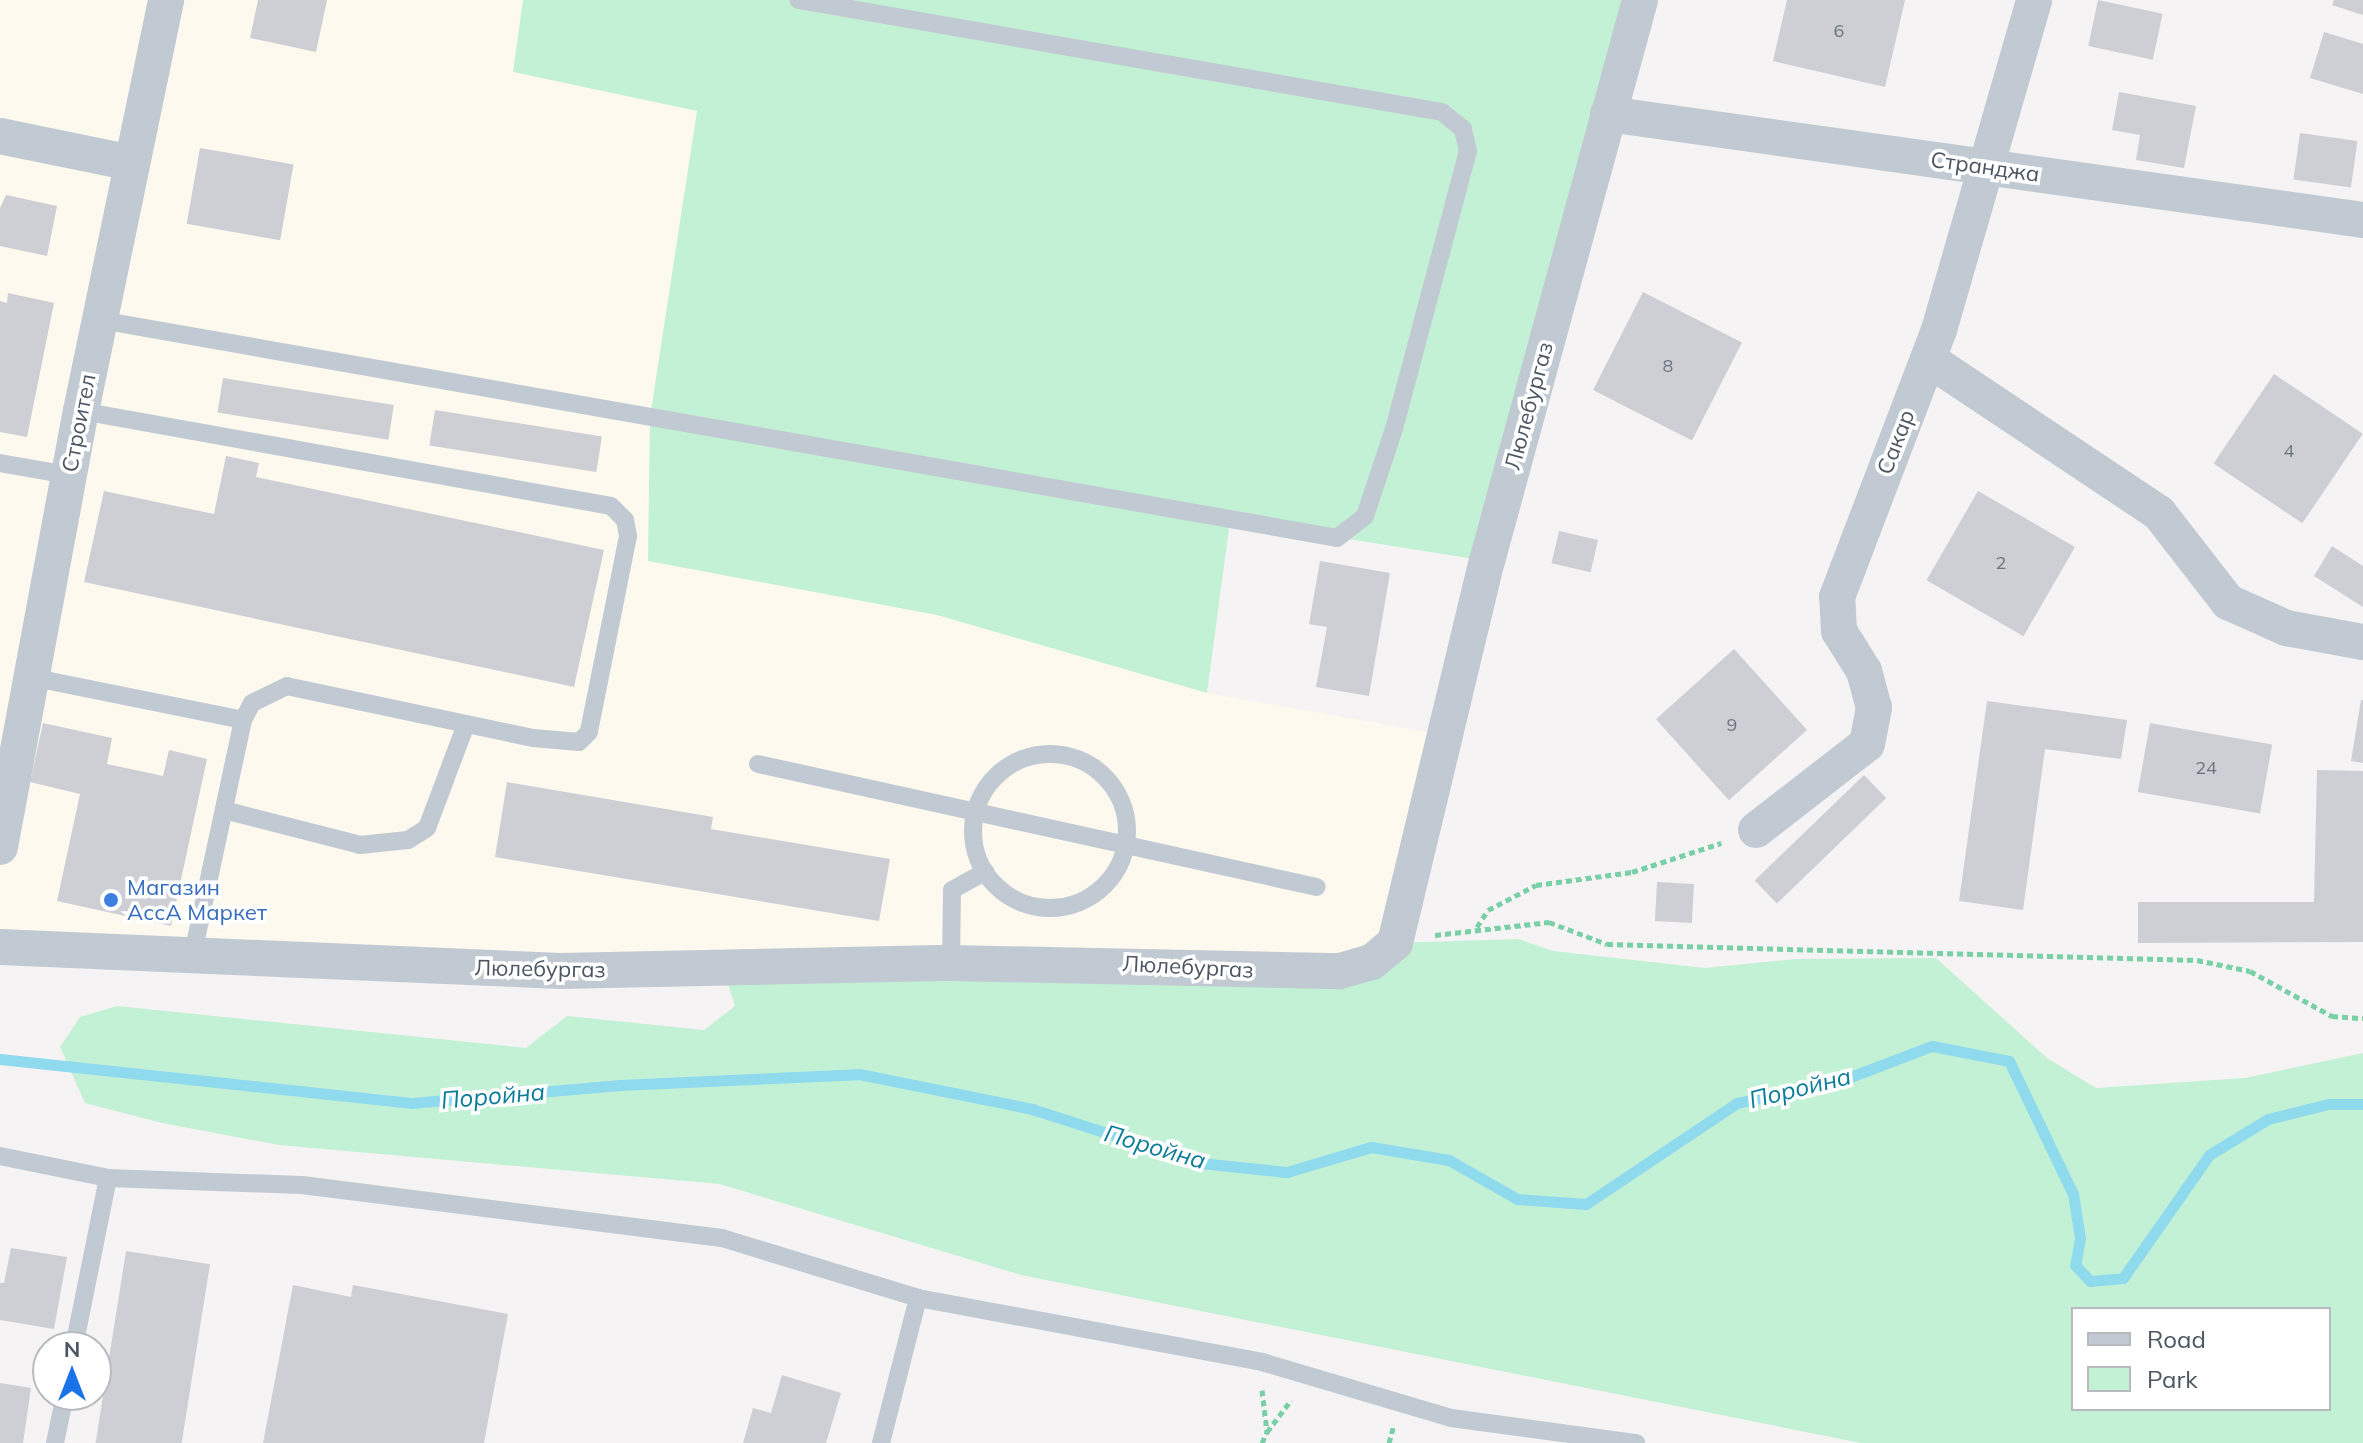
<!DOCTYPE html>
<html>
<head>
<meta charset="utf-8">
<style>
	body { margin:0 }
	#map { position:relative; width:2363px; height:1443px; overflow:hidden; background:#f5f3f3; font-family:Mulish,sans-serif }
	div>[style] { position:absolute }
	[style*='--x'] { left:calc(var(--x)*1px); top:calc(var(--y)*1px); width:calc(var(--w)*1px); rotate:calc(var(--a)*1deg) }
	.commercial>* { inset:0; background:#fdf9ef }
	.green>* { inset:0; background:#c3f1d5 }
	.stream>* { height:11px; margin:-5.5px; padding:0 5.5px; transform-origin:5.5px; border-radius:5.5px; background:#90daee }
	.building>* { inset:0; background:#cdcfd5; transform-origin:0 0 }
	.path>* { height:5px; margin-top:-2.5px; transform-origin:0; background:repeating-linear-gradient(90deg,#7ad0a6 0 6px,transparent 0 10px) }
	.lane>* { height:18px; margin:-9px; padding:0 9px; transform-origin:9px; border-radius:9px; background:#c1cad2 }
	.lane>.ring { margin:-9px; padding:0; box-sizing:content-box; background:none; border:18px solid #c1cad2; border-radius:50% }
	.street>* { height:36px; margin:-18px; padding:0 18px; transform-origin:18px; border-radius:18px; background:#c1cad2 }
	.dots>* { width:22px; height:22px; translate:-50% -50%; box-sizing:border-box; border:4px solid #fff; border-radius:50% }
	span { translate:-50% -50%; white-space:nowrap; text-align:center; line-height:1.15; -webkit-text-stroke:7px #fff; paint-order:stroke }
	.number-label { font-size:18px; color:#6b747e }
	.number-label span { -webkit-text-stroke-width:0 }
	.street-label { font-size:22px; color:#4a5661 }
	.shop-label { font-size:22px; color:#366cbe }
	.left { translate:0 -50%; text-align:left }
	.water-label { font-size:24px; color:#0c7c9b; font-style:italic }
	.legend { position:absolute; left:2071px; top:1307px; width:260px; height:104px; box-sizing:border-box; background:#fff; border:2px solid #b7bbc0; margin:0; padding:10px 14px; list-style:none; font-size:24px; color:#4a5661 }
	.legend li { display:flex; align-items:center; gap:16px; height:40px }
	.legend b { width:40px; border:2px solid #b7bbc0 }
	.north { position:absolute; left:32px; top:1331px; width:80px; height:80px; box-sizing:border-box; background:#fff; border:2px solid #b7bbc0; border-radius:50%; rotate:0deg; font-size:22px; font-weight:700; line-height:32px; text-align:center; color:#4a5661 }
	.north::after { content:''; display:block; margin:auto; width:28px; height:36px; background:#1a73e8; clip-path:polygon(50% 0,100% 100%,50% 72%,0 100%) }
</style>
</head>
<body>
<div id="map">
	<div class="commercial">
		<i style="clip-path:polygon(0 0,1640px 0,1229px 520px,1207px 693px,1445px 735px,1372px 962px,0 947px)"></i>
	</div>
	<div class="green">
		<i style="clip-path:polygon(523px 0,1640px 0,1487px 561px,1230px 520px,1207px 693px,937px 615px,648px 561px,650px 417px,697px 111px,513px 72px)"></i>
		<i style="clip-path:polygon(evenodd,1518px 939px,1553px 951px,1705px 968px,1796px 959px,1936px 958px,2047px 1058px,2096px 1088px,2245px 1078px,2363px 1053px,2363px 1443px,1861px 1443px,1021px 1275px,720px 1184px,279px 1145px,162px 1123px,85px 1103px,60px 1047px,80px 1017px,117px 1006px,526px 1048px,567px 1016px,704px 1030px,735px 1006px,723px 968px,1245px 971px,1395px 943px,1518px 939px,2073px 1309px,2329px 1309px,2329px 1409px,2073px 1409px,2073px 1309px)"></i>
	</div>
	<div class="stream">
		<i style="--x:0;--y:1059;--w:413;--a:6.1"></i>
		<i style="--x:411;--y:1103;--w:210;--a:-4.9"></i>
		<i style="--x:620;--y:1085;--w:239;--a:-2.6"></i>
		<i style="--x:859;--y:1074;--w:177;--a:11.4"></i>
		<i style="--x:1032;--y:1109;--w:176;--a:17.8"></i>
		<i style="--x:1200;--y:1163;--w:87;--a:5.9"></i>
		<i style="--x:1287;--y:1172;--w:88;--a:-16.6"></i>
		<i style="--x:1371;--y:1147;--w:79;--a:9.5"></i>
		<i style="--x:1449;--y:1160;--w:78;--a:29.8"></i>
		<i style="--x:1517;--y:1199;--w:69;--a:4.1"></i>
		<i style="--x:1586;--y:1204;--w:182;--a:-33.8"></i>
		<i style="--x:1737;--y:1103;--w:111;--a:-12.5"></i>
		<i style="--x:1845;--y:1079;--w:93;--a:-20.8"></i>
		<i style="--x:1932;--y:1046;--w:78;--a:11"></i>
		<i style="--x:2009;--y:1061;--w:148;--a:64.3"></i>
		<i style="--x:2073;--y:1194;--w:45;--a:81"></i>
		<i style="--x:2080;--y:1238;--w:27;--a:100"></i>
		<i style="--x:2075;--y:1265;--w:22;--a:47"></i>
		<i style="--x:2090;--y:1281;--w:33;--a:-5"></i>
		<i style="--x:2123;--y:1278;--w:150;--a:-55"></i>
		<i style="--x:2209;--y:1155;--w:69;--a:-31.4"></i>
		<i style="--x:2268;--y:1119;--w:62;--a:-14"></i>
		<i style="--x:2328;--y:1104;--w:35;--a:0"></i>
	</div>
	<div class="building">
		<i style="clip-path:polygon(258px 0,327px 0,316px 52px,250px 38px)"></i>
		<i style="clip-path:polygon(1787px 0,1905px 0,1885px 87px,1773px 61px)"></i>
		<i style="left:2098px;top:0;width:66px;height:47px;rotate:12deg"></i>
		<i style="clip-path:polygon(2334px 0,2363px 0,2363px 15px,2332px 5px)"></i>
		<i style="clip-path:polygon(2324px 32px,2363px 44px,2363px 94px,2310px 78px)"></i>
		<i style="clip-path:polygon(2119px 92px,2196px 106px,2184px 168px,2136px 160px,2140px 135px,2112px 130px)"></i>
		<i style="left:2300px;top:133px;width:58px;height:47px;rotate:8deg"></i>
		<i style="left:200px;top:148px;width:95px;height:77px;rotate:10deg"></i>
		<i style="clip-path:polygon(6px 195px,57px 206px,47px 256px,0 246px,0 208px)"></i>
		<i style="left:1643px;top:292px;width:111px;height:110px;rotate:27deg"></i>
		<i style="clip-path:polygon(8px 293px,54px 303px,27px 437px,0 432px,0 301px,7px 303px)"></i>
		<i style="left:2274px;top:374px;width:107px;height:108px;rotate:34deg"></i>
		<i style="left:223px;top:378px;width:173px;height:35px;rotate:9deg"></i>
		<i style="left:435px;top:410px;width:169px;height:36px;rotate:9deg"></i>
		<i style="clip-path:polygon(226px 456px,259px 463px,256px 477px,604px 550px,574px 687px,84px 582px,104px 491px,214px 514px)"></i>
		<i style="left:1978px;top:491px;width:112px;height:103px;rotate:30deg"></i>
		<i style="left:1559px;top:531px;width:40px;height:33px;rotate:13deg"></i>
		<i style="clip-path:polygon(2332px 546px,2363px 566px,2363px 607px,2314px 576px)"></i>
		<i style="clip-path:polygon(1320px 561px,1390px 573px,1369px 696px,1316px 687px,1327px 627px,1309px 624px)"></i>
		<i style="left:1734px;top:649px;width:109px;height:105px;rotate:48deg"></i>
		<i style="clip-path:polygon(2361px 700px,2363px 700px,2363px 763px,2351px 761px)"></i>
		<i style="clip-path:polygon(1987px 701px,2127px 720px,2121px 759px,2045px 749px,2023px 910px,1959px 901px)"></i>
		<i style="clip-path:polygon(43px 723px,112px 738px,107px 764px,163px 776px,169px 750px,207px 759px,171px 926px,57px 901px,80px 794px,30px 782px)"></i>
		<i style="left:2150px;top:723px;width:124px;height:70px;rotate:10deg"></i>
		<i style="clip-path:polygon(2317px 770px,2363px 771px,2363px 942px,2138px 943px,2138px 902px,2314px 902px)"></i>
		<i style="left:1864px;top:775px;width:32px;height:152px;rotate:46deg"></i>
		<i style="clip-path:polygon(507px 782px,713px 817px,711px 829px,890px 859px,879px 921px,495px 857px)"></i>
		<i style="left:1657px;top:882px;width:37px;height:39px;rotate:3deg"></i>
		<i style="clip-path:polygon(11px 1248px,67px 1257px,54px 1329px,0 1320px,0 1283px,4px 1283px)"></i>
		<i style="left:126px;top:1251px;width:85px;height:196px;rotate:9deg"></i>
		<i style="clip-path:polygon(293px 1285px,351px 1297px,353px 1285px,508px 1314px,484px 1443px,263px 1443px)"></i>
		<i style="clip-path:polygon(782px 1375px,841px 1393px,826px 1443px,743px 1443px,753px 1408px,771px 1413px)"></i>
		<i style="clip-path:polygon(0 1383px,31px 1388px,23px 1443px,0 1443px)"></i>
	</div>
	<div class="path">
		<i style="--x:1477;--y:927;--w:20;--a:-57"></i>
		<i style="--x:1488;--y:910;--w:54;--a:-27.5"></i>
		<i style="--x:1536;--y:885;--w:97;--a:-7.7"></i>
		<i style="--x:1632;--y:872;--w:94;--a:-18"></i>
		<i style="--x:1435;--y:935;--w:115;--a:-6.5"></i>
		<i style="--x:1549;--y:922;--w:62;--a:20.8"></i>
		<i style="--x:1607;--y:944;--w:590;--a:1.55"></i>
		<i style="--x:2197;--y:960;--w:54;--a:11.7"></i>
		<i style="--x:2250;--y:971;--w:94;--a:28.8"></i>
		<i style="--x:2332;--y:1016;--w:31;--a:4"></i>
		<i style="--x:1262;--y:1390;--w:42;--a:83.2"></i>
		<i style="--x:1267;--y:1432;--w:40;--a:-53"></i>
		<i style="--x:1262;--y:1443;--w:12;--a:-66"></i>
		<i style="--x:1389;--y:1443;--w:16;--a:-75"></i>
	</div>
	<div class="lane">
		<i style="--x:100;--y:320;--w:1256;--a:9.99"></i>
		<i style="--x:1337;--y:538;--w:36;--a:-38"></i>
		<i style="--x:1365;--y:516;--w:92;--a:-71.6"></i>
		<i style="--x:1394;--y:429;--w:288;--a:-75.1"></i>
		<i style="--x:1468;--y:151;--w:23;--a:-103"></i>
		<i style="--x:1463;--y:129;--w:27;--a:-141"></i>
		<i style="--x:1442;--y:112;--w:653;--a:-170.12"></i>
		<i style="--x:81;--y:411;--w:538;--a:10.16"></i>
		<i style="--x:611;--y:506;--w:20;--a:45"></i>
		<i style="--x:625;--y:520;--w:16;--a:79"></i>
		<i style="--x:628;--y:536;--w:200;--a:101.3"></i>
		<i style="--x:589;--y:732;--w:14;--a:135"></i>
		<i style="--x:579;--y:742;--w:46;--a:-175"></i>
		<i style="--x:533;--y:738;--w:251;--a:-168.1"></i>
		<i style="--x:287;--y:686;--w:39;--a:154"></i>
		<i style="--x:252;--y:703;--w:19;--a:118"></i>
		<i style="--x:243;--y:720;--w:243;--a:102.1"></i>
		<i style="--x:0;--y:463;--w:70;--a:9.9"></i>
		<i style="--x:30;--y:677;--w:217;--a:11.4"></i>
		<i class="ring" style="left:973px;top:754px;width:136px;height:136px"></i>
		<i style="--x:758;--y:764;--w:572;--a:12.41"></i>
		<i style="--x:224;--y:810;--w:140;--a:14.4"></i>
		<i style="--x:360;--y:845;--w:48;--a:-5.9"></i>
		<i style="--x:408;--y:840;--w:22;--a:-32"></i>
		<i style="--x:427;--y:828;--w:111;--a:-69.4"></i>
		<i style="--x:951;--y:963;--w:73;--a:-89.2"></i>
		<i style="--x:952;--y:890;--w:38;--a:-29"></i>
		<i style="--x:0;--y:1156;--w:110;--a:11.5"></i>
		<i style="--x:108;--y:1178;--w:172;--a:101.4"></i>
		<i style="--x:108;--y:1178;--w:194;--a:2.1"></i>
		<i style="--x:302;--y:1185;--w:423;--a:7.2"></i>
		<i style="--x:722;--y:1238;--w:205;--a:17"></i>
		<i style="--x:918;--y:1298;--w:350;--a:10.5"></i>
		<i style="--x:1262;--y:1362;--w:197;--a:16.5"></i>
		<i style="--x:1451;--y:1418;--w:187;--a:7.7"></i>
		<i style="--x:55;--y:1443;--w:49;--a:-78.2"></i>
		<i style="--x:881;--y:1443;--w:150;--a:-75.7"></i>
	</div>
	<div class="street">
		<i style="--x:1608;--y:114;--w:762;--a:7.99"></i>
		<i style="--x:0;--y:136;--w:134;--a:11.6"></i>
		<i style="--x:1928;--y:359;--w:278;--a:33.7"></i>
		<i style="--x:2159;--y:513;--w:113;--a:52.2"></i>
		<i style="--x:2228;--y:602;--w:64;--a:24.1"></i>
		<i style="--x:2286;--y:628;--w:78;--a:10.3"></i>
		<i style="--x:1756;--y:830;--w:140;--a:-37.8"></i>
		<i style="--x:1867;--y:744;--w:37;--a:-79"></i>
		<i style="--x:1874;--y:708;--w:38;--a:-105"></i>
		<i style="--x:1864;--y:671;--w:47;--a:-122"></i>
		<i style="--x:1839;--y:631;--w:34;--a:-93"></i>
		<i style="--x:1837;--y:597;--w:286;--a:-69.1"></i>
		<i style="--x:1939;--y:330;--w:343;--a:-73.9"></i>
		<i style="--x:0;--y:847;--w:443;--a:-79.5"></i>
		<i style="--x:81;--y:411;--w:420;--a:-78.3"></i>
		<i style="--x:0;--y:947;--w:561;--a:2.45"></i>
		<i style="--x:560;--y:971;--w:391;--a:-1.2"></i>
		<i style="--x:951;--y:963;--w:389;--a:1.2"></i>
		<i style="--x:1340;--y:971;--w:33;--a:-16"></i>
		<i style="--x:1372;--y:962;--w:30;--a:-40"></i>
		<i style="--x:1395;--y:943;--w:393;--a:-76.5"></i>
		<i style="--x:1487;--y:561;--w:581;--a:-74.74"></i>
	</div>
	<div class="dots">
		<i style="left:111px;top:900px;background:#3f7fe0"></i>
	</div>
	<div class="number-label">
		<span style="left:1839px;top:31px">6</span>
		<span style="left:1668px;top:366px">8</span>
		<span style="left:2289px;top:451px">4</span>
		<span style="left:2001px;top:563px">2</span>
		<span style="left:1732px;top:725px">9</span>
		<span style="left:2206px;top:768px">24</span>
	</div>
	<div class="street-label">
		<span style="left:1985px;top:167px;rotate:8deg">Странджа</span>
		<span style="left:1529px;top:406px;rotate:-75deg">Люлебургаз</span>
		<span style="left:79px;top:423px;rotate:-79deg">Строител</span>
		<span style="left:1896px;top:442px;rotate:-69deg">Сакар</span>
		<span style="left:1188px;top:967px;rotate:3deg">Люлебургаз</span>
		<span style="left:540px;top:969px;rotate:1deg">Люлебургаз</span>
	</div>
	<div class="shop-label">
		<span class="left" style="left:127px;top:900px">Магазин<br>АссА Маркет</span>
	</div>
	<div class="water-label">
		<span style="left:1800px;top:1088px;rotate:-14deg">Поройна</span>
		<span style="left:493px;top:1096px;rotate:-5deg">Поройна</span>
		<span style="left:1155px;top:1147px;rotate:16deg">Поройна</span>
	</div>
	<ul class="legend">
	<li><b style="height:10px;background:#c1cad2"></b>Road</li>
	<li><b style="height:22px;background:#c3f1d5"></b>Park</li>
	</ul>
	<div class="north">N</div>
</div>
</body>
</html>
